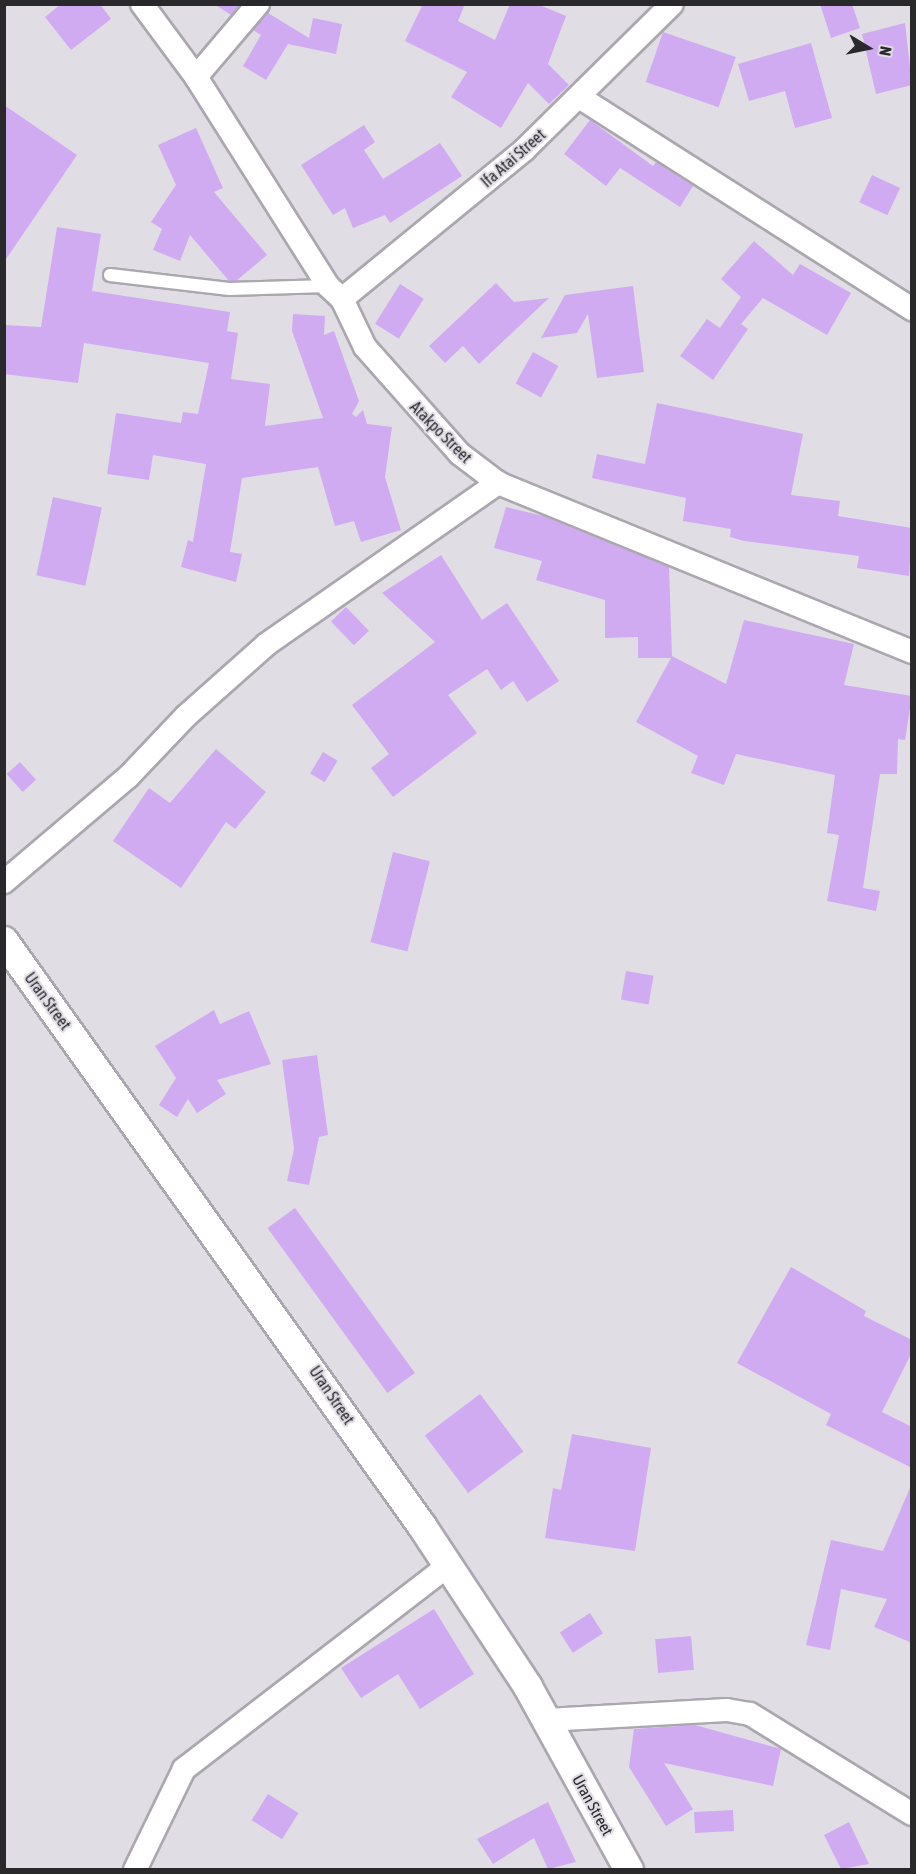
<!DOCTYPE html>
<html>
<head>
<meta charset="utf-8">
<style>
	body { margin:0 }
	#map { position:relative; width:916px; height:1874px; overflow:hidden; background:#e1dde5; font-family:"Asap Condensed",sans-serif }
	div>[style] { position:absolute }
	[style*='--x'] { left:calc(var(--x)*1px); top:calc(var(--y)*1px); width:calc(var(--w)*1px); rotate:calc(var(--a)*1deg) }
	.building>* { inset:0; background:#d1abf1; transform-origin:0 0 }
	.roads { filter:drop-shadow(2px 0 #aba7af) drop-shadow(-2px 0 #aba7af) drop-shadow(0 2px #aba7af) drop-shadow(0 -2px #aba7af) }
	.service>* { height:12px; margin:-6px; padding:0 6px; transform-origin:6px; border-radius:6px; background:#fff }
	.minor>* { height:22px; margin:-11px; padding:0 11px; transform-origin:11px; border-radius:11px; background:#fff }
	.tertiary>* { height:28px; margin:-14px; padding:0 14px; transform-origin:14px; border-radius:14px; background:#fff }
	span { translate:-50% -50%; white-space:nowrap; text-align:center; line-height:1.15; -webkit-text-stroke:4.5px #e1dde5; paint-order:stroke }
	.street-label { font-size:16px; color:#29282b }
	.frame { position:absolute; inset:0; border:6px solid #29282b; pointer-events:none }
	.north { position:absolute; left:838px; top:18px; width:60px; height:60px; -webkit-text-stroke:4px #e1dde5; paint-order:stroke; rotate:100deg; font-size:16px; font-weight:700; line-height:24px; text-align:center; color:#29282b }
	.north::after { content:''; display:block; margin:auto; width:21px; height:27px; background:#29282b; clip-path:polygon(50% 0,100% 100%,50% 72%,0 100%) }
</style>
</head>
<body>
<div id="map">
	<div class="building">
		<i style="clip-path:polygon(61px 4px,100px 4px,111px 19px,71px 50px,45px 17px)"></i>
		<i style="clip-path:polygon(214px 4px,240px 4px,231px 15px)"></i>
		<i style="clip-path:polygon(423px 4px,465px 4px,458px 21px,495px 40px,510px 4px,537px 4px,566px 16px,548px 64px,569px 85px,549px 104px,528px 83px,501px 128px,451px 97px,467px 72px,405px 41px)"></i>
		<i style="clip-path:polygon(820px 4px,852px 4px,860px 28px,831px 38px)"></i>
		<i style="clip-path:polygon(268px 13px,309px 38px,313px 18px,342px 24px,336px 54px,288px 44px,266px 80px,243px 66px,261px 35px,253px 30px)"></i>
		<i style="clip-path:polygon(905px 23px,912px 85px,876px 94px,862px 34px)"></i>
		<i style="left:663px;top:32px;width:77px;height:53px;rotate:19deg"></i>
		<i style="clip-path:polygon(811px 43px,832px 118px,795px 128px,785px 91px,749px 101px,738px 64px)"></i>
		<i style="clip-path:polygon(4px 105px,77px 155px,4px 262px)"></i>
		<i style="clip-path:polygon(590px 120px,653px 166px,656px 162px,693px 186px,680px 207px,620px 168px,606px 186px,564px 154px)"></i>
		<i style="clip-path:polygon(364px 125px,375px 142px,364px 150px,383px 179px,440px 143px,462px 176px,390px 223px,385px 215px,353px 228px,345px 208px,333px 215px,301px 165px)"></i>
		<i style="clip-path:polygon(196px 128px,223px 188px,214px 192px,267px 255px,236px 281px,229px 281px,190px 235px,180px 261px,153px 250px,162px 229px,151px 222px,176px 185px,158px 145px)"></i>
		<i style="left:872px;top:175px;width:31px;height:30px;rotate:25deg"></i>
		<i style="clip-path:polygon(57px 227px,101px 234px,92px 291px,230px 312px,227px 331px,238px 333px,231px 379px,270px 384px,265px 426px,323px 418px,292px 331px,293px 314px,325px 316px,324px 335px,334px 331px,359px 401px,352px 414px,356px 417px,363px 410px,367px 424px,392px 427px,385px 477px,401px 530px,361px 542px,354px 521px,335px 526px,318px 467px,242px 478px,230px 552px,242px 554px,236px 582px,181px 567px,188px 540px,193px 542px,206px 464px,153px 455px,149px 480px,107px 474px,116px 413px,181px 423px,183px 412px,198px 414px,209px 363px,84px 343px,78px 383px,4px 374px,4px 325px,41px 327px)"></i>
		<i style="clip-path:polygon(754px 241px,793px 275px,800px 264px,851px 293px,827px 335px,763px 298px,741px 324px,748px 329px,713px 380px,680px 356px,707px 319px,720px 328px,741px 297px,721px 279px)"></i>
		<i style="clip-path:polygon(496px 283px,514px 302px,549px 298px,479px 364px,463px 346px,445px 363px,429px 346px)"></i>
		<i style="left:400px;top:284px;width:28px;height:47px;rotate:32deg"></i>
		<i style="clip-path:polygon(633px 286px,644px 372px,597px 378px,588px 314px,577px 333px,541px 338px,565px 295px)"></i>
		<i style="left:533px;top:352px;width:29px;height:36px;rotate:29deg"></i>
		<i style="clip-path:polygon(657px 403px,803px 434px,791px 495px,840px 501px,838px 516px,912px 528px,909px 576px,857px 568px,859px 556px,744px 541px,730px 537px,731px 529px,683px 521px,686px 498px,592px 478px,597px 454px,645px 464px)"></i>
		<i style="left:53px;top:497px;width:50px;height:80px;rotate:12deg"></i>
		<i style="clip-path:polygon(506px 507px,543px 516px,669px 567px,672px 656px,726px 684px,744px 620px,854px 644px,844px 685px,912px 696px,905px 740px,898px 739px,897px 774px,880px 774px,863px 888px,880px 891px,876px 911px,827px 901px,839px 835px,827px 833px,835px 775px,736px 754px,724px 785px,691px 773px,698px 756px,636px 722px,671px 658px,638px 658px,638px 637px,605px 638px,605px 600px,536px 580px,542px 561px,494px 548px)"></i>
		<i style="clip-path:polygon(441px 555px,482px 620px,507px 603px,559px 681px,527px 702px,513px 681px,501px 690px,487px 669px,448px 695px,477px 733px,393px 797px,371px 768px,389px 754px,352px 705px,435px 642px,382px 593px)"></i>
		<i style="left:346px;top:607px;width:33px;height:21px;rotate:46deg"></i>
		<i style="clip-path:polygon(216px 749px,266px 792px,235px 829px,226px 822px,181px 888px,113px 841px,149px 788px,170px 803px)"></i>
		<i style="left:323px;top:752px;width:17px;height:25px;rotate:31deg"></i>
		<i style="left:20px;top:762px;width:24px;height:18px;rotate:48deg"></i>
		<i style="left:393px;top:852px;width:38px;height:93px;rotate:14deg"></i>
		<i style="left:626px;top:971px;width:28px;height:29px;rotate:10deg"></i>
		<i style="clip-path:polygon(214px 1010px,220px 1024px,249px 1011px,271px 1064px,217px 1080px,226px 1094px,197px 1113px,188px 1099px,177px 1117px,159px 1105px,176px 1078px,155px 1046px)"></i>
		<i style="clip-path:polygon(317px 1055px,328px 1135px,319px 1137px,309px 1185px,287px 1181px,294px 1149px,282px 1060px)"></i>
		<i style="left:295px;top:1208px;width:204px;height:34px;rotate:54deg"></i>
		<i style="clip-path:polygon(791px 1267px,866px 1311px,864px 1316px,912px 1340px,912px 1352px,882px 1412px,912px 1427px,912px 1468px,826px 1425px,831px 1414px,737px 1363px)"></i>
		<i style="left:480px;top:1394px;width:72px;height:69px;rotate:53deg"></i>
		<i style="clip-path:polygon(572px 1434px,651px 1448px,635px 1551px,545px 1538px,553px 1488px,561px 1490px)"></i>
		<i style="clip-path:polygon(912px 1483px,912px 1643px,874px 1627px,887px 1599px,841px 1589px,830px 1650px,806px 1645px,831px 1540px,883px 1551px)"></i>
		<i style="clip-path:polygon(434px 1609px,474px 1674px,420px 1709px,398px 1674px,361px 1698px,341px 1668px)"></i>
		<i style="left:590px;top:1613px;width:24px;height:36px;rotate:57deg"></i>
		<i style="left:691px;top:1636px;width:34px;height:36px;rotate:85deg"></i>
		<i style="clip-path:polygon(695px 1725px,781px 1749px,773px 1786px,664px 1763px,693px 1809px,666px 1826px,629px 1767px,634px 1729px)"></i>
		<i style="left:268px;top:1794px;width:36px;height:31px;rotate:32deg"></i>
		<i style="clip-path:polygon(548px 1802px,576px 1862px,548px 1869px,534px 1838px,493px 1864px,477px 1839px)"></i>
		<i style="left:733px;top:1810px;width:21px;height:39px;rotate:87deg"></i>
		<i style="clip-path:polygon(849px 1822px,869px 1864px,841px 1869px,824px 1835px)"></i>
	</div>
	<div class="roads">
		<div class="service">
			<i style="--x:110;--y:275;--w:120;--a:6.7"></i>
			<i style="--x:229;--y:289;--w:99;--a:-1.7"></i>
		</div>
		<div class="minor">
			<i style="--x:142;--y:4;--w:91;--a:53.5"></i>
			<i style="--x:196;--y:77;--w:247;--a:57.7"></i>
			<i style="--x:328;--y:286;--w:19;--a:43"></i>
			<i style="--x:342;--y:299;--w:53;--a:64.4"></i>
			<i style="--x:365;--y:347;--w:143;--a:48.4"></i>
			<i style="--x:460;--y:454;--w:48;--a:37.3"></i>
			<i style="--x:498;--y:483;--w:447;--a:22.2"></i>
			<i style="--x:196;--y:77;--w:96;--a:-49.7"></i>
			<i style="--x:579;--y:97;--w:395;--a:32.5"></i>
			<i style="--x:342;--y:299;--w:237;--a:-39.3"></i>
			<i style="--x:525;--y:149;--w:206;--a:-44.6"></i>
			<i style="--x:4;--y:882;--w:162;--a:-40.3"></i>
			<i style="--x:128;--y:777;--w:84;--a:-46.4"></i>
			<i style="--x:186;--y:716;--w:108;--a:-41.6"></i>
			<i style="--x:267;--y:644;--w:282;--a:-34.9"></i>
			<i style="--x:546;--y:1720;--w:181;--a:-3.2"></i>
			<i style="--x:727;--y:1710;--w:23;--a:10"></i>
			<i style="--x:750;--y:1714;--w:190;--a:31.7"></i>
			<i style="--x:135;--y:1870;--w:112;--a:-64.1"></i>
			<i style="--x:184;--y:1769;--w:333;--a:-37.6"></i>
		</div>
		<div class="tertiary">
			<i style="--x:4;--y:941;--w:719;--a:54.45"></i>
			<i style="--x:422;--y:1526;--w:193;--a:56.6"></i>
			<i style="--x:528;--y:1687;--w:209;--a:61.1"></i>
		</div>
	</div>
	<div class="street-label">
		<span style="left:513px;top:158px;rotate:-41deg">Ifa Atai Street</span>
		<span style="left:441px;top:432px;rotate:45deg">Atakpo Street</span>
		<span style="left:48px;top:1001px;rotate:54deg">Uran Street</span>
		<span style="left:332px;top:1395px;rotate:56deg">Uran Street</span>
		<span style="left:593px;top:1805px;rotate:61deg">Uran Street</span>
	</div>
	<div class="frame"></div>
	<div class="north">N</div>
</div>
</body>
</html>
